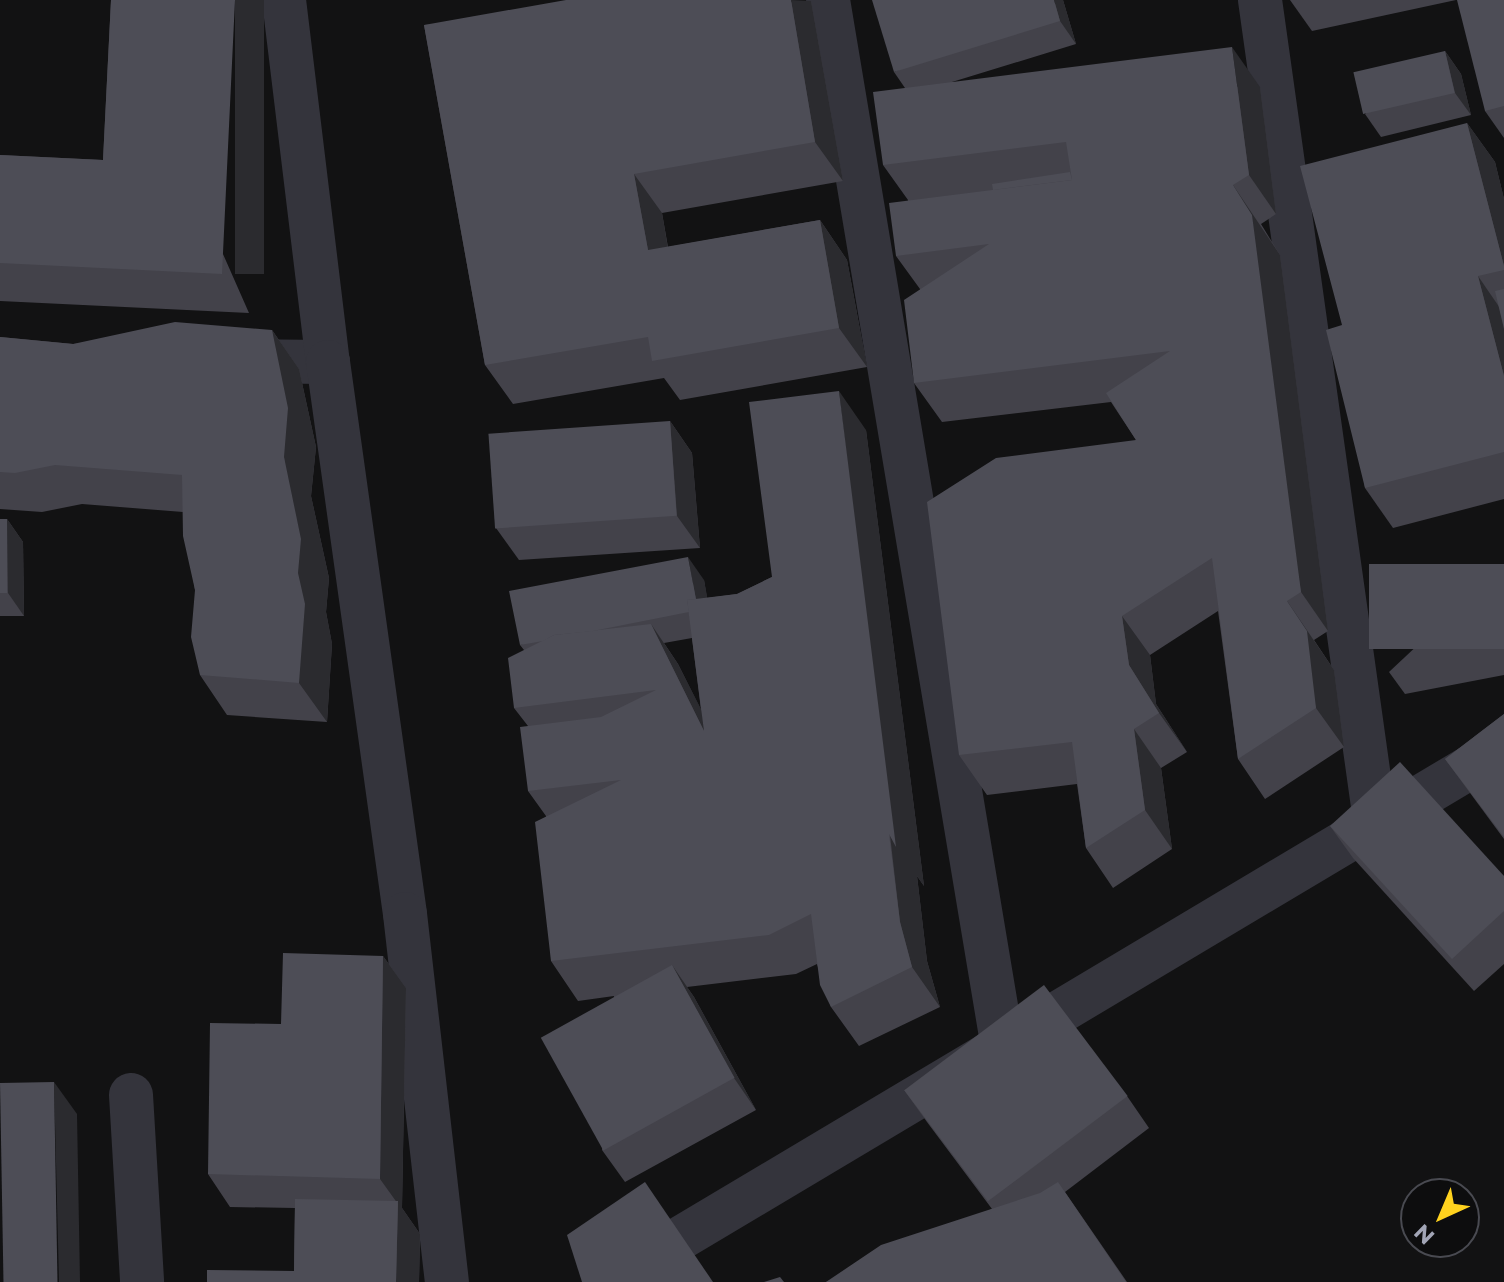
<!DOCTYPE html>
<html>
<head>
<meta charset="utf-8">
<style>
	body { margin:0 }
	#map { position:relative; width:1504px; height:1282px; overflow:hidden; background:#121213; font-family:Montserrat,sans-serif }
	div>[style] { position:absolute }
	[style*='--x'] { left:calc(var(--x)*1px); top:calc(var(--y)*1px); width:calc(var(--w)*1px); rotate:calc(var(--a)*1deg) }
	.minor>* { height:44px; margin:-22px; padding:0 22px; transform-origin:22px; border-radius:22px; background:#34343c }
	.tertiary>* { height:44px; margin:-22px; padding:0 22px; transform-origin:22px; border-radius:22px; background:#34343c }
	.wall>* { inset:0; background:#43424a }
	.shaded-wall>* { inset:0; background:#2b2b2f; transform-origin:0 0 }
	.building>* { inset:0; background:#4d4d56; transform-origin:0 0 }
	span { translate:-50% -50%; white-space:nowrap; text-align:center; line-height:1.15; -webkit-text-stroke:6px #0d0d0e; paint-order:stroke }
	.north { position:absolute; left:1400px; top:1178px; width:80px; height:80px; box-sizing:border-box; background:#0d0d0e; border:2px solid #494a51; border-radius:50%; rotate:224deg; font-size:22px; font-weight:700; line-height:32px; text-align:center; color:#a2a5b6 }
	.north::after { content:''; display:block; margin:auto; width:28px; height:36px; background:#ffd21e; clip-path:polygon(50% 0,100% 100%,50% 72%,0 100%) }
</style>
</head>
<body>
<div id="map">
	<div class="minor">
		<i style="--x:828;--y:0;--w:1056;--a:80.52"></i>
		<i style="--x:1260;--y:0;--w:828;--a:82.02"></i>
		<i style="--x:234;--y:361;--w:94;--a:0.6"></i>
		<i style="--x:131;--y:1095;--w:187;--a:86.6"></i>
		<i style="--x:607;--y:1282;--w:1044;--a:-30.81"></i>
	</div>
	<div class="tertiary">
		<i style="--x:284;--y:0;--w:365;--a:83.1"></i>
		<i style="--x:328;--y:362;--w:557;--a:82.06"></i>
		<i style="--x:405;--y:914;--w:370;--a:83.5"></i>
	</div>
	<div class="wall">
		<i style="clip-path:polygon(111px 0,249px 313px,0 301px,0 155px,103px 160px)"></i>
		<i style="clip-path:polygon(1063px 0,1076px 44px,952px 82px,1260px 87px,1276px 214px,1261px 224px,1280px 255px,1328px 631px,1314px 640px,1334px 670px,1344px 747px,1265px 799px,1238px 759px,1218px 611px,1150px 655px,1156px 704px,1187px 752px,1161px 768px,1172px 849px,1113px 888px,1086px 848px,1077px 784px,987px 795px,959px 755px,1136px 440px,1111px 402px,942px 422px,914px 383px,920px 289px,896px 256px,908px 200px,883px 165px,905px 88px,894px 72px)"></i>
		<i style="clip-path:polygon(1290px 0,1456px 0,1312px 31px)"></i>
		<i style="clip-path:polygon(1504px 0,1504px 138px,1485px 111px)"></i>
		<i style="clip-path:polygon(811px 1px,843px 181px,662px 213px,668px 247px,820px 220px,847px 260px,867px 367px,680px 400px,664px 378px,513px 404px,485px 365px,424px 25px)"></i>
		<i style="clip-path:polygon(1445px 51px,1461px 74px,1471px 115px,1381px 137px,1365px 114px)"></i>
		<i style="clip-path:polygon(1467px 123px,1495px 162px,1504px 199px,1504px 499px,1393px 528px,1365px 488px,1342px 325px)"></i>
		<i style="clip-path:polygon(272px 330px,299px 369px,316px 447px,311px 496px,329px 578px,326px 612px,332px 644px,327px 722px,227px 715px,200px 675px,195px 590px,183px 512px,82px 504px,42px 512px,0 509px,0 337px,73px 344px)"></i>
		<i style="clip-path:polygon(670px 421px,692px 453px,700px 548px,519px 560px,496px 528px)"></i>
		<i style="clip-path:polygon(evenodd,866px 430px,924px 886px,917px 876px,927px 961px,940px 1007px,859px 1046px,831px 1007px,817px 964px,796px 974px,687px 987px,694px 997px,756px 1110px,625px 1182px,602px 1150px,614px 996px,578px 1001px,551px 961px,546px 816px,528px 791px,528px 726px,514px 708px,524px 650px,520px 645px,704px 580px,707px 598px,737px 594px,772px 577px,866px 430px,692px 638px,701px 710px,678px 664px,664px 643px,692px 638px)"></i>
		<i style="clip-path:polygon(0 519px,7px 519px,23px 542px,24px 616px,0 616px)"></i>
		<i style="clip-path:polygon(1504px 564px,1504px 675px,1405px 694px,1389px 672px)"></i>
		<i style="clip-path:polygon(1504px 714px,1504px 839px,1445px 759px)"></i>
		<i style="clip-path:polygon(1330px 826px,1504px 876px,1504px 964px,1474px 991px,1353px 858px)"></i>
		<i style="clip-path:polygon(383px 956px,406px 988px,402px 1208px,420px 1234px,419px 1282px,207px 1282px,294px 1271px,295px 1208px,230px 1207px,208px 1174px,281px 1024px)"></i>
		<i style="clip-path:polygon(904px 1090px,1127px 1096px,1149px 1128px,1065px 1192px,1127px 1282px,826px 1282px,992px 1209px,927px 1122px)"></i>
	</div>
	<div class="shaded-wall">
		<i style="left:235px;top:0;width:29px;height:274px"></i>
		<i style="clip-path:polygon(791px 0,811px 1px,843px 181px,815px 142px)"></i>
		<i style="clip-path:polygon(1054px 0,1063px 0,1076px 44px,1060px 21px)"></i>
		<i style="clip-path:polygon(1232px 47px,1260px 87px,1276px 214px,1249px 175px)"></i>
		<i style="clip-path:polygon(1445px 51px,1461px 74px,1471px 115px,1455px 93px)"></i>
		<i style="clip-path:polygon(1467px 123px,1495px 162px,1504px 199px,1504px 266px)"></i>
		<i style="clip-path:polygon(634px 174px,662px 213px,675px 290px,648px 250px)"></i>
		<i style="clip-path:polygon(1233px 185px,1280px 255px,1328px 631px,1301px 592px)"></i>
		<i style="clip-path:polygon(820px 220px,847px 260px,867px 367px,839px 328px)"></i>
		<i style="clip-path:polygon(1478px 276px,1504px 314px,1504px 376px)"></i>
		<i style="clip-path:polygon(272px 330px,299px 369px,316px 447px,311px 496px,329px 578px,326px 612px,332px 644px,327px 722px,299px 683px,298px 573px,284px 457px)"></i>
		<i style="clip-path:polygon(839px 391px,866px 430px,924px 886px,917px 876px,927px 961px,940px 1007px,912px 967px,900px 922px)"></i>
		<i style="clip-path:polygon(670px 421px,692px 453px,700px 548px,677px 516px)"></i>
		<i style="clip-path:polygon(7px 519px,23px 542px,24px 616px,8px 593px)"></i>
		<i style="clip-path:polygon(688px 557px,704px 580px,714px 634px,698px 611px)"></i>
		<i style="clip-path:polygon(1287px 601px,1334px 670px,1344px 747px,1316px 708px)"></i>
		<i style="clip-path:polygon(1122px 616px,1150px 655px,1156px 704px,1187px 752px,1159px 713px,1129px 665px)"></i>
		<i style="clip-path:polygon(651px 624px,678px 664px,732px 770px,704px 731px)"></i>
		<i style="clip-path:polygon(1134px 729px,1161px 768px,1172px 849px,1145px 810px)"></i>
		<i style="clip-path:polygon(383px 956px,406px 988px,402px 1208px,420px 1234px,419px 1282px,396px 1282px,398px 1204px,380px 1179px)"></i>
		<i style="clip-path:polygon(672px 965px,694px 997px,756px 1110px,734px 1078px)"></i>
		<i style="clip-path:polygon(54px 1082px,77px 1114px,80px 1282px,59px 1282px)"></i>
	</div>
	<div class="building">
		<i style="clip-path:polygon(111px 0,235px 0,222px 274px,0 263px,0 155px,103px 160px)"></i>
		<i style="clip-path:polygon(566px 0,791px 0,815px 142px,634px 174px,648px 250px,820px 220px,839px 328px,652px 361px,648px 337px,485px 365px,424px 25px)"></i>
		<i style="clip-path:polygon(872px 0,1054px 0,1060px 21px,894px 72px)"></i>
		<i style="clip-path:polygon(1457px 0,1504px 0,1504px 106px,1485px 111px)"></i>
		<i style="clip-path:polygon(1232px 47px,1249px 175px,1233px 185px,1252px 215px,1301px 592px,1287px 601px,1307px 631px,1316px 708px,1238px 759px,1212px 558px,1122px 616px,1129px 665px,1159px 713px,1134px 729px,1145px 810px,1086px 848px,1072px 742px,959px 755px,927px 502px,996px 458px,1136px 440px,1106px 393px,1170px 351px,914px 383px,904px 300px,989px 244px,896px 256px,889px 203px,1072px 180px,1066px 142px,883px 165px,873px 92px)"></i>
		<i style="left:1445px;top:51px;width:43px;height:94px;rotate:77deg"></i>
		<i style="clip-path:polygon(1467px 123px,1504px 266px,1504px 270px,1478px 276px,1504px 376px,1504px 452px,1365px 488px,1326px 330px,1342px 325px,1300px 166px)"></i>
		<i style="clip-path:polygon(1070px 172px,1072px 180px,993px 190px,992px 184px)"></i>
		<i style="clip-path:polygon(1504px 289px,1504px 329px,1495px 291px)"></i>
		<i style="clip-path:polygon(175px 322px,272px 330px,288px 408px,284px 457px,301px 539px,298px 573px,305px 604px,299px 683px,200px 675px,191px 637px,195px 590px,183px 536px,182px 475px,55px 465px,15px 473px,0 472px,0 337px,73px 344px)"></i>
		<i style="clip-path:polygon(839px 391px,896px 847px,889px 834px,900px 922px,912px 967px,831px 1007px,820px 985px,811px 914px,769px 935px,551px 961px,535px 822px,621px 780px,528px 791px,520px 727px,601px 717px,656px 690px,514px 708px,508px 658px,554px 635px,651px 624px,704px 731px,687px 600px,737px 594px,772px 577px,749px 402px)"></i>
		<i style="left:670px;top:421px;width:95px;height:182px;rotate:86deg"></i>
		<i style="left:0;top:519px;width:7px;height:74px"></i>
		<i style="clip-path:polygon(688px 557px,696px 599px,687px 600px,689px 612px,593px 631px,554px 635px,543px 641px,520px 645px,509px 591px)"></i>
		<i style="left:1504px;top:564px;width:85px;height:135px;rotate:90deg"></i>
		<i style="clip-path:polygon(1504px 714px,1504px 837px,1445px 759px)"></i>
		<i style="clip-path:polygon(1400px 762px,1504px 876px,1504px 911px,1452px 959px,1330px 826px)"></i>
		<i style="clip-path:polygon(283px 953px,383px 956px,380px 1179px,208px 1174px,210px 1023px,281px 1024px)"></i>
		<i style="left:672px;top:965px;width:129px;height:150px;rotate:61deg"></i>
		<i style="left:1044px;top:985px;width:139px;height:175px;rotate:53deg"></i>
		<i style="left:54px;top:1082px;width:200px;height:54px;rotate:89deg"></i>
		<i style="clip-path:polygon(645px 1182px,713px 1282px,582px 1282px,567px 1235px)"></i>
		<i style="clip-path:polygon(1058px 1182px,1126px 1282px,826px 1282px,881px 1245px,1040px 1193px)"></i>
		<i style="clip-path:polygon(295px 1199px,398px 1201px,396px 1282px,207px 1282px,207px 1270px,294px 1271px)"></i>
		<i style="clip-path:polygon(780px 1277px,784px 1282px,764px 1282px)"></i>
	</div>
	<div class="north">N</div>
</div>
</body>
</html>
